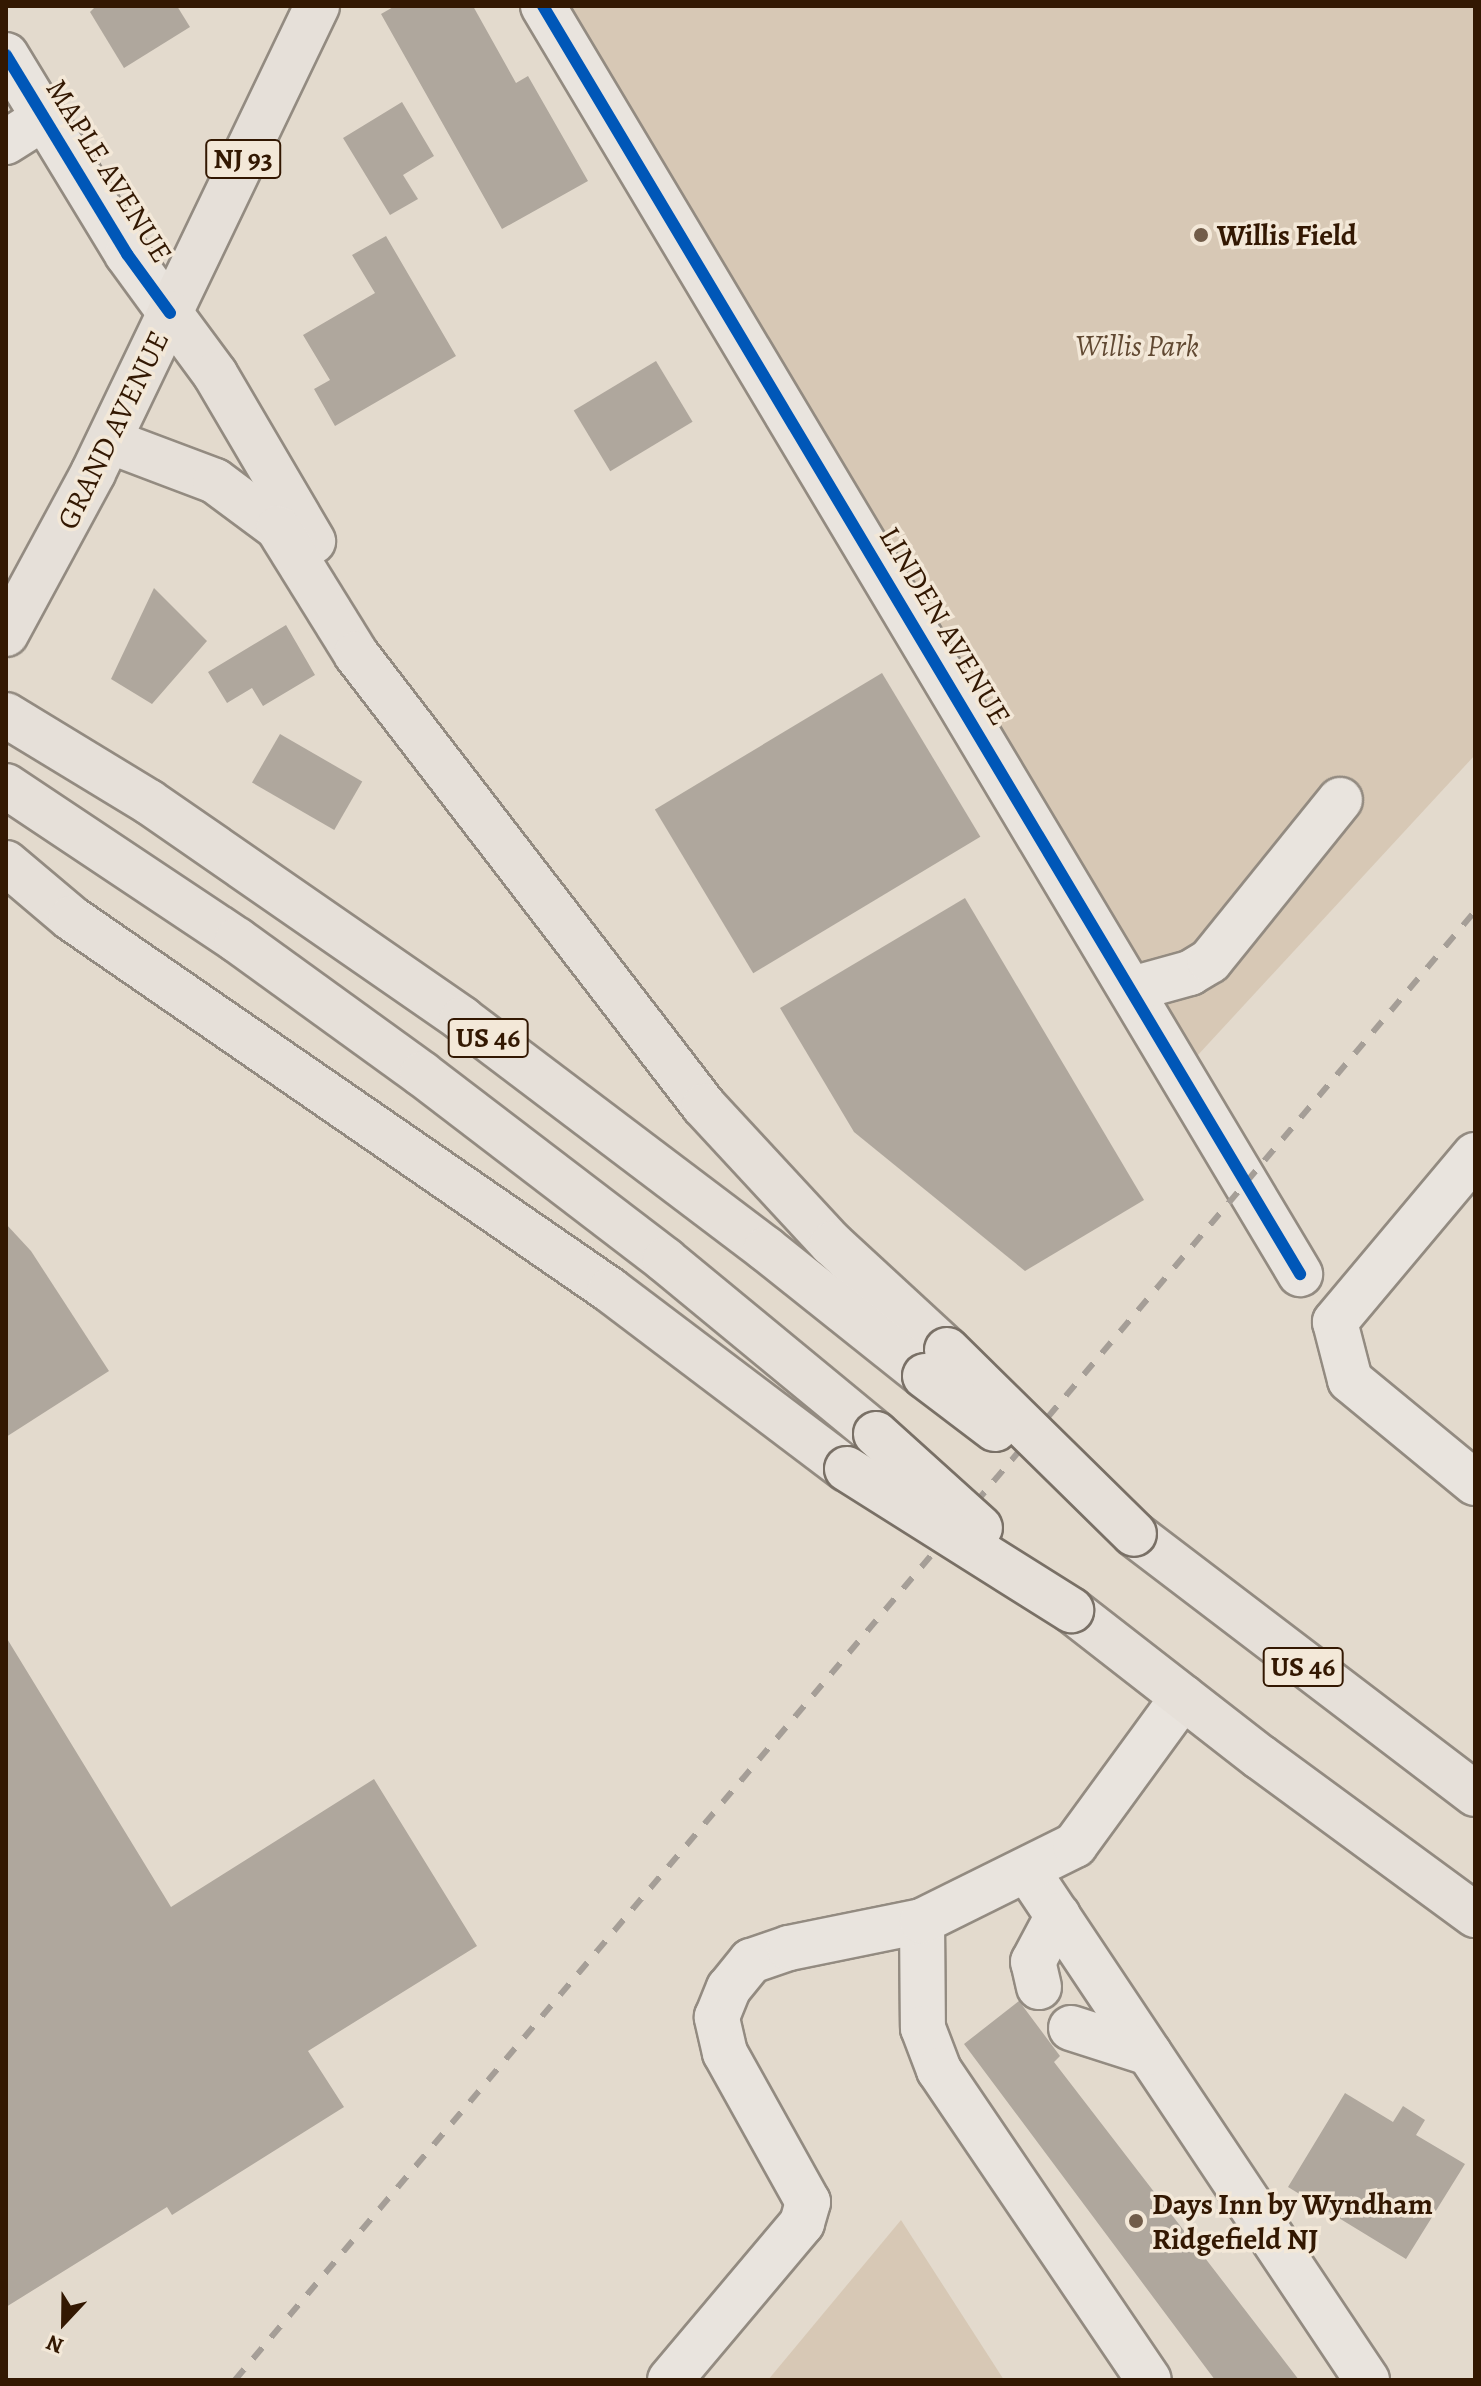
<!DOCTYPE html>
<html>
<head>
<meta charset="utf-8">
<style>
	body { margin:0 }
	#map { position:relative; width:1481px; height:2386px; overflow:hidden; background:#e3dacd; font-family:Alegreya,serif }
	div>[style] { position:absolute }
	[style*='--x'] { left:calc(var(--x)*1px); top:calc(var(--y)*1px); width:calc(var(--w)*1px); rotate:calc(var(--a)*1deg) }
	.green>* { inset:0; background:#d7c8b5 }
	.building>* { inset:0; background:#afa79d; transform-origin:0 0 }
	.roads { filter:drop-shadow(2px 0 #938b81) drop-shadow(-2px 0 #938b81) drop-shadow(0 2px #938b81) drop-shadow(0 -2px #938b81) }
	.minor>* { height:44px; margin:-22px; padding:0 22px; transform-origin:22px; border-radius:22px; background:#e9e4de }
	.major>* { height:44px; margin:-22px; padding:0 22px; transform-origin:22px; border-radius:22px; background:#e6e0d9 }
	.highway>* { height:44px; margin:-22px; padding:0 22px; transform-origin:22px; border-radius:22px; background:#e6e0d9 }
	.rail>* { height:6px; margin-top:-3px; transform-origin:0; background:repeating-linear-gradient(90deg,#a59e97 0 14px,transparent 0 28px) }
	.bridges { filter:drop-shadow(2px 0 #797066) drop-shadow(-2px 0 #797066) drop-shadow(0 2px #797066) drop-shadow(0 -2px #797066) }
	.highway-bridge>* { height:44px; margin:-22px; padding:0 22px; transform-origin:22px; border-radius:22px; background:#e6e0d9 }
	.cycleway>* { height:12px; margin:-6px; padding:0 6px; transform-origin:6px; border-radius:6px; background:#0057b8 }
	.dots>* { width:22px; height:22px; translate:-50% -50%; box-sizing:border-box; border:4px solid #f3e8d8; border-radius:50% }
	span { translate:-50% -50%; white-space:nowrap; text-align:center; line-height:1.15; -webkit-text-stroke:7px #f3e8d8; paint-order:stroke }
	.shield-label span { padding:2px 6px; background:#f3e8d8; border:2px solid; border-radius:6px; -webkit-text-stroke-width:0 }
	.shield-label { font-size:28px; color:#331802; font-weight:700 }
	.street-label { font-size:30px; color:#331802 }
	.poi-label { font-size:30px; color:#331802; font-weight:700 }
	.left { translate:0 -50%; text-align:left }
	.park-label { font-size:30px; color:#614932; font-style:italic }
	.frame { position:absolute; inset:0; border:8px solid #331802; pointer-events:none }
	.north { position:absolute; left:24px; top:2282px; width:80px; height:80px; -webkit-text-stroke:6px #f3e8d8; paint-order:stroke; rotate:202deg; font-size:22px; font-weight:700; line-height:32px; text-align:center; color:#331802 }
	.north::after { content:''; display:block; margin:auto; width:28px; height:36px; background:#331802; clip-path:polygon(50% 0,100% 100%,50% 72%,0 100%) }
</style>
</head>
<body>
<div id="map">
	<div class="green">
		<i style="clip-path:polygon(548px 6px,1475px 6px,1475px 755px,1173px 1082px)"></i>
		<i style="clip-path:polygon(901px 2220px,1004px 2380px,768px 2380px)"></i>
	</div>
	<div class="building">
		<i style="clip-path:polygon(96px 6px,177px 6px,190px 27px,124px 68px,90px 12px)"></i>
		<i style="clip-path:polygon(395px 6px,473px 6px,516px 83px,528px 76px,588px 181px,502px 229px,381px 14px)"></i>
		<i style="clip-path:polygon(402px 102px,434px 156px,403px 175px,418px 199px,390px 215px,343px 138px)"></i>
		<i style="clip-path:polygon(386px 236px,456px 356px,335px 426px,314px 389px,330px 380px,303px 335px,375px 293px,352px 255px)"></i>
		<i style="left:656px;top:361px;width:71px;height:96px;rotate:59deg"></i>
		<i style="clip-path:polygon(154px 588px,207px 641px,152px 704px,111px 679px)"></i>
		<i style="clip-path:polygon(286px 625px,315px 675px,263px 706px,252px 688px,227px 703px,208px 672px)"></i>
		<i style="left:882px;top:673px;width:191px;height:265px;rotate:59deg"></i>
		<i style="left:280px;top:734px;width:95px;height:56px;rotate:30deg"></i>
		<i style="clip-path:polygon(965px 898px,1144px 1200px,1025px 1271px,854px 1132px,780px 1008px)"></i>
		<i style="clip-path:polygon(6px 1224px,31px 1251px,109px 1371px,6px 1437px)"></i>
		<i style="clip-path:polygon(6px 1637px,171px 1907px,374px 1779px,477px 1946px,308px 2051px,344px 2107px,172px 2215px,167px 2207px,6px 2307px)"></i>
		<i style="clip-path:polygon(1019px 2001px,1060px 2056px,1054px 2062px,1299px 2380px,1215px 2380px,964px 2044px)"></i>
		<i style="clip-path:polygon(1345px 2093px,1393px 2122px,1403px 2106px,1425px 2120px,1416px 2135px,1465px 2164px,1406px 2259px,1288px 2187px)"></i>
	</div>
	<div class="roads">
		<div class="minor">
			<i style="--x:543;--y:6;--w:1477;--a:59.16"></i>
			<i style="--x:6;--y:55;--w:233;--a:58.7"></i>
			<i style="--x:127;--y:254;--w:73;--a:53.9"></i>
			<i style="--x:6;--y:142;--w:45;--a:-32.3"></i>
			<i style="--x:1132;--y:989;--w:60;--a:-15.4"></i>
			<i style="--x:1190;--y:973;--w:23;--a:-31"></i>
			<i style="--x:1210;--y:961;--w:207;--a:-51.1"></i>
			<i style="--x:1475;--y:1155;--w:218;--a:130"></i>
			<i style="--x:1335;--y:1322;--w:60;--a:75.5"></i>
			<i style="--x:1350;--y:1380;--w:162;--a:39.5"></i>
			<i style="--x:1027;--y:1870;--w:613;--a:56.31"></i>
			<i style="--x:922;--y:1921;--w:107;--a:89.5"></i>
			<i style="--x:923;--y:2028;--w:45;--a:69.1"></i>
			<i style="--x:939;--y:2070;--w:374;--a:55.9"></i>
			<i style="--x:1039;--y:1987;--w:26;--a:-103"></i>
			<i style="--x:1033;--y:1962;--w:53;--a:-62"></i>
			<i style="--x:1071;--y:2028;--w:82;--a:17.8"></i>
			<i style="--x:670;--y:2380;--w:205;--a:-49.9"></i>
			<i style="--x:802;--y:2223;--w:22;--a:-74"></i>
			<i style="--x:808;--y:2202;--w:171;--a:-119.1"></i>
			<i style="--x:725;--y:2053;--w:37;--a:-103"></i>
			<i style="--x:717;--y:2017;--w:31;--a:-68"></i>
			<i style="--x:729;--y:1988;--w:35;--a:-51"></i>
			<i style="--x:751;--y:1961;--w:40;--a:-18.9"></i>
			<i style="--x:789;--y:1948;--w:136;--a:-11.5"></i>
			<i style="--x:922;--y:1921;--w:171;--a:-26.4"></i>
			<i style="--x:1075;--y:1845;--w:183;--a:-53.9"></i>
		</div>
		<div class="major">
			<i style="--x:6;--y:634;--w:183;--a:-61.6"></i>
			<i style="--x:93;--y:473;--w:518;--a:-64.37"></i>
		</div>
		<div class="highway">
			<i style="--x:170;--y:313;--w:76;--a:53.6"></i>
			<i style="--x:215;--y:374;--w:194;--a:59.6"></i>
			<i style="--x:109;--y:441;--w:113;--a:20.7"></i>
			<i style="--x:215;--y:481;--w:79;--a:36.7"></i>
			<i style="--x:278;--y:528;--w:148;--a:58.2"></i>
			<i style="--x:356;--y:654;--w:570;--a:52.41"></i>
			<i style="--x:704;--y:1106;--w:188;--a:47.2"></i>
			<i style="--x:832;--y:1244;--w:156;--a:42.7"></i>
			<i style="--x:6;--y:715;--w:167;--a:31.3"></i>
			<i style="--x:149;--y:802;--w:381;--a:34.7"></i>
			<i style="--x:462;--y:1019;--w:381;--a:37.1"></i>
			<i style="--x:766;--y:1249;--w:203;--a:38.6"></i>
			<i style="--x:6;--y:786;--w:278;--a:33.7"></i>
			<i style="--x:237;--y:940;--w:228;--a:35.9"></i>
			<i style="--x:422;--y:1074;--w:306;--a:37.4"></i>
			<i style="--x:665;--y:1260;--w:273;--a:39.5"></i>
			<i style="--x:6;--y:863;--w:85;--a:40.2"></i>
			<i style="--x:71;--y:918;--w:655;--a:34.61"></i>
			<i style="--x:610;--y:1290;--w:297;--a:37.1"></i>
			<i style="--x:1134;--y:1534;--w:429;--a:37.3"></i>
			<i style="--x:1071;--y:1610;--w:239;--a:37.9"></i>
			<i style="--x:1260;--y:1757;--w:267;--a:36.3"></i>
		</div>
	</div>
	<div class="rail">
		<i style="--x:235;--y:2380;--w:1922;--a:-49.83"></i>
	</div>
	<div class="bridges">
		<div class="highway-bridge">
			<i style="--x:947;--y:1350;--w:262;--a:44.5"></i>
			<i style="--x:925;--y:1376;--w:88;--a:37.1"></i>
			<i style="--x:876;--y:1434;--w:140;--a:42.1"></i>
			<i style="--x:847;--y:1469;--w:265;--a:32.2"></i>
		</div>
	</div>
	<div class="cycleway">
		<i style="--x:543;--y:6;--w:1477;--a:59.16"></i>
		<i style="--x:6;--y:55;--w:233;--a:58.7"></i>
		<i style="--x:127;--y:254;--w:73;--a:53.9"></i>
	</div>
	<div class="dots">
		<i style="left:1201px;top:235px;background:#715c49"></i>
		<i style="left:1136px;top:2221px;background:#715c49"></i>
	</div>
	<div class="shield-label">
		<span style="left:243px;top:159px">NJ 93</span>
		<span style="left:488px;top:1038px">US 46</span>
		<span style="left:1303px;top:1667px">US 46</span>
	</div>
	<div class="street-label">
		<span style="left:109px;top:171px;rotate:58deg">MAPLE AVENUE</span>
		<span style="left:113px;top:430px;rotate:-64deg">GRAND AVENUE</span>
		<span style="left:945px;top:626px;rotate:59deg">LINDEN AVENUE</span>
	</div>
	<div class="poi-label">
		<span class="left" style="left:1217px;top:235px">Willis Field</span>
		<span class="left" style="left:1152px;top:2221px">Days Inn by Wyndham<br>Ridgefield NJ</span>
	</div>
	<div class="park-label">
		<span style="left:1137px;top:346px">Willis Park</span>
	</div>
	<div class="frame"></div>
	<div class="north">N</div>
</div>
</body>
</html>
